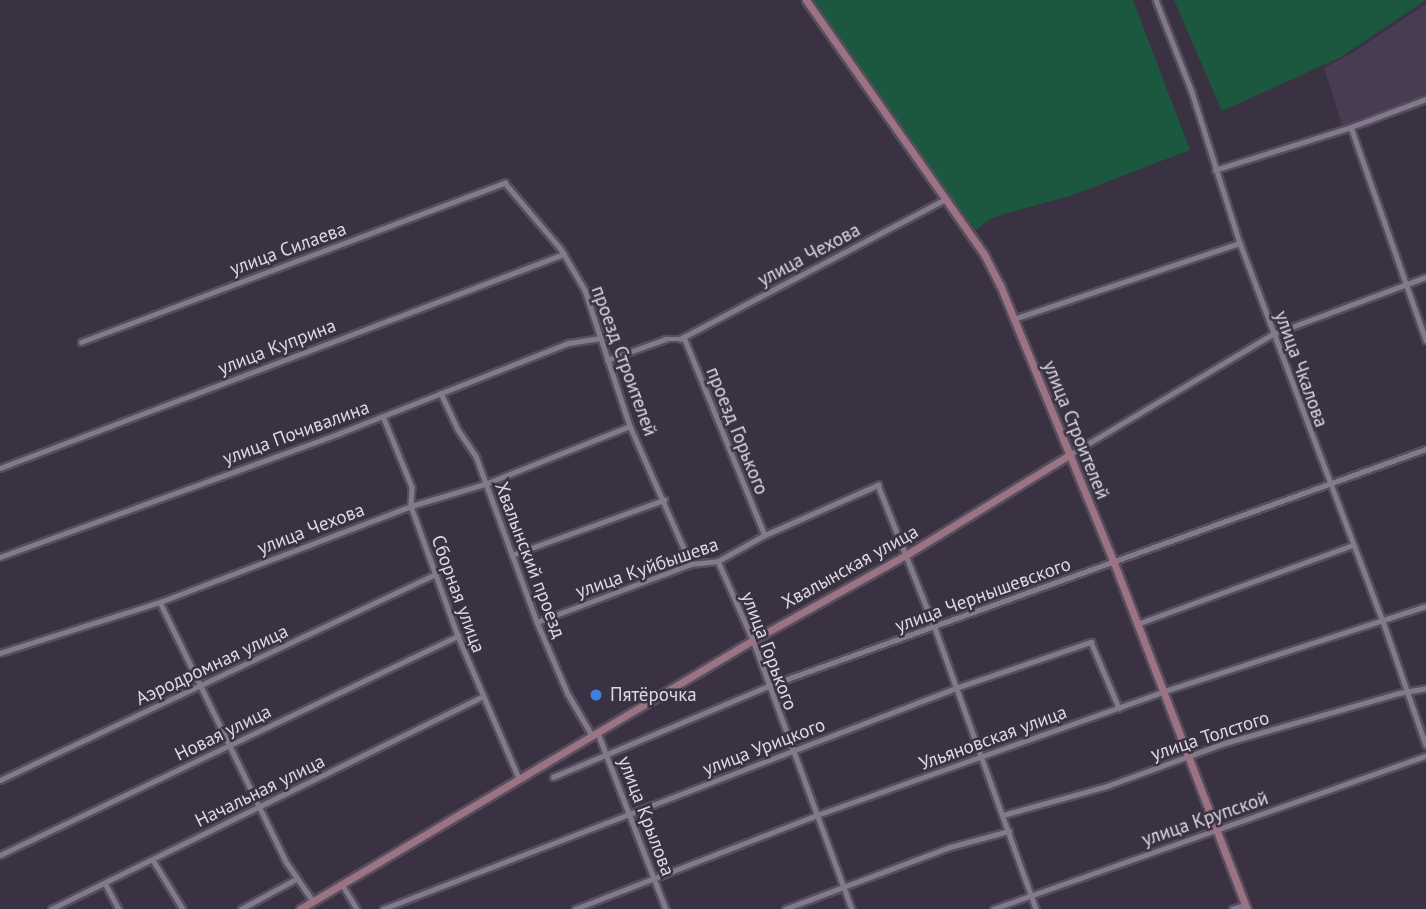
<!DOCTYPE html>
<html>
<head>
<meta charset="utf-8">
<style>
	body { margin:0 }
	#map { position:relative; width:1426px; height:909px; overflow:hidden; background:#3a3242; font-family:"PT Sans",sans-serif }
	div>[style] { position:absolute }
	[style*='--x'] { left:calc(var(--x)*1px); top:calc(var(--y)*1px); width:calc(var(--w)*1px); rotate:calc(var(--a)*1deg) }
	.built>* { inset:0; background:#473c51 }
	.green>* { inset:0; background:#1b583f }
	.roads { filter:drop-shadow(2px 0 #564e5c) drop-shadow(-2px 0 #564e5c) drop-shadow(0 2px #564e5c) drop-shadow(0 -2px #564e5c) }
	.street>* { height:4.5px; margin:-2.25px; padding:0 2.25px; transform-origin:2.25px; border-radius:2.25px; background:#83798c }
	.secondary>* { height:7px; margin:-3.5px; padding:0 3.5px; transform-origin:3.5px; border-radius:3.5px; background:#9c7383 }
	.dots>* { width:19px; height:19px; translate:-50% -50%; box-sizing:border-box; border:4px solid #3a3242; border-radius:50% }
	span { translate:-50% -50%; white-space:nowrap; text-align:center; line-height:1.15; -webkit-text-stroke:5px #3a3242; paint-order:stroke }
	.street-label { font-size:19px; color:#ddd8e2 }
	.poi-label { font-size:19px; color:#ddd8e2 }
	.left { translate:0 -50%; text-align:left }
</style>
</head>
<body>
<div id="map">
	<div class="built">
		<i style="clip-path:polygon(1426px 4px,1426px 95px,1342px 125px,1324px 68px,1355px 51px)"></i>
	</div>
	<div class="green">
		<i style="clip-path:polygon(814px 0,1133px 0,1190px 150px,1070px 196px,1007px 213px,988px 220px,976px 230px,942px 186px)"></i>
		<i style="clip-path:polygon(1174px 0,1426px 0,1341px 57px,1222px 111px)"></i>
	</div>
	<div class="roads">
		<div class="street">
			<i style="--x:1156;--y:0;--w:99;--a:68.6"></i>
			<i style="--x:1192;--y:92;--w:158;--a:72.4"></i>
			<i style="--x:1240;--y:243;--w:404;--a:69.3"></i>
			<i style="--x:1383;--y:621;--w:131;--a:70.9"></i>
			<i style="--x:1351;--y:127;--w:226;--a:70.6"></i>
			<i style="--x:1215;--y:170;--w:143;--a:-17.5"></i>
			<i style="--x:1351;--y:127;--w:80;--a:-20.5"></i>
			<i style="--x:1014;--y:319;--w:238;--a:-18.6"></i>
			<i style="--x:684;--y:337;--w:214;--a:67.8"></i>
			<i style="--x:81;--y:342;--w:453;--a:-20.6"></i>
			<i style="--x:505;--y:183;--w:87;--a:49.7"></i>
			<i style="--x:561;--y:249;--w:48;--a:59.7"></i>
			<i style="--x:585;--y:290;--w:143;--a:71.7"></i>
			<i style="--x:630;--y:426;--w:151;--a:66.2"></i>
			<i style="--x:607;--y:360;--w:63;--a:-19.6"></i>
			<i style="--x:666;--y:339;--w:14;--a:0"></i>
			<i style="--x:680;--y:339;--w:298;--a:-27.8"></i>
			<i style="--x:441;--y:393;--w:38;--a:65"></i>
			<i style="--x:457;--y:428;--w:34;--a:56"></i>
			<i style="--x:476;--y:456;--w:177;--a:69.8"></i>
			<i style="--x:537;--y:622;--w:78;--a:66.7"></i>
			<i style="--x:568;--y:694;--w:48;--a:59.7"></i>
			<i style="--x:383;--y:416;--w:77;--a:67.8"></i>
			<i style="--x:412;--y:487;--w:19;--a:93"></i>
			<i style="--x:411;--y:506;--w:138;--a:70.1"></i>
			<i style="--x:458;--y:636;--w:155;--a:66.8"></i>
			<i style="--x:1069;--y:455;--w:237;--a:-30.7"></i>
			<i style="--x:1273;--y:334;--w:163;--a:-20.4"></i>
			<i style="--x:0;--y:468;--w:603;--a:-20.78"></i>
			<i style="--x:512;--y:555;--w:162;--a:-19.9"></i>
			<i style="--x:0;--y:557;--w:362;--a:-20"></i>
			<i style="--x:340;--y:433;--w:246;--a:-21.5"></i>
			<i style="--x:569;--y:343;--w:33;--a:-9"></i>
			<i style="--x:718;--y:561;--w:86;--a:66.1"></i>
			<i style="--x:753;--y:640;--w:287;--a:69.8"></i>
			<i style="--x:160;--y:602;--w:290;--a:64.1"></i>
			<i style="--x:287;--y:863;--w:46;--a:55.6"></i>
			<i style="--x:537;--y:622;--w:165;--a:-20.6"></i>
			<i style="--x:691;--y:564;--w:27;--a:-6"></i>
			<i style="--x:718;--y:561;--w:54;--a:-29"></i>
			<i style="--x:765;--y:535;--w:124;--a:-23.9"></i>
			<i style="--x:878;--y:485;--w:154;--a:68.3"></i>
			<i style="--x:935;--y:628;--w:299;--a:70.2"></i>
			<i style="--x:1137;--y:624;--w:230;--a:-20.1"></i>
			<i style="--x:0;--y:653;--w:168;--a:-17.7"></i>
			<i style="--x:160;--y:602;--w:269;--a:-20.9"></i>
			<i style="--x:411;--y:506;--w:77;--a:-16.6"></i>
			<i style="--x:485;--y:484;--w:156;--a:-21.8"></i>
			<i style="--x:598;--y:733;--w:189;--a:68.9"></i>
			<i style="--x:553;--y:777;--w:233;--a:-22.9"></i>
			<i style="--x:768;--y:686;--w:699;--a:-19.81"></i>
			<i style="--x:0;--y:780;--w:482;--a:-25.3"></i>
			<i style="--x:1003;--y:815;--w:108;--a:-15.6"></i>
			<i style="--x:1107;--y:786;--w:126;--a:-20"></i>
			<i style="--x:1225;--y:743;--w:181;--a:-16"></i>
			<i style="--x:1399;--y:693;--w:27;--a:-10"></i>
			<i style="--x:0;--y:855;--w:508;--a:-25.56"></i>
			<i style="--x:153;--y:860;--w:57;--a:58.5"></i>
			<i style="--x:105;--y:883;--w:30;--a:62"></i>
			<i style="--x:342;--y:884;--w:29;--a:59"></i>
			<i style="--x:51;--y:909;--w:480;--a:-26.2"></i>
			<i style="--x:241;--y:909;--w:63;--a:-28.6"></i>
			<i style="--x:383;--y:909;--w:614;--a:-21.09"></i>
			<i style="--x:956;--y:688;--w:143;--a:-18.8"></i>
			<i style="--x:1091;--y:642;--w:72;--a:67"></i>
			<i style="--x:575;--y:909;--w:260;--a:-21.2"></i>
			<i style="--x:817;--y:815;--w:369;--a:-19.6"></i>
			<i style="--x:1165;--y:691;--w:274;--a:-18"></i>
			<i style="--x:785;--y:909;--w:176;--a:-20.6"></i>
			<i style="--x:950;--y:847;--w:61;--a:-15.2"></i>
			<i style="--x:993;--y:909;--w:459;--a:-19.5"></i>
			<i style="--x:1232;--y:909;--w:14;--a:-17"></i>
		</div>
		<div class="secondary">
			<i style="--x:806;--y:0;--w:312;--a:55"></i>
			<i style="--x:985;--y:256;--w:33;--a:63"></i>
			<i style="--x:1000;--y:285;--w:300;--a:67.7"></i>
			<i style="--x:1114;--y:563;--w:371;--a:69"></i>
			<i style="--x:300;--y:909;--w:527;--a:-30.7"></i>
			<i style="--x:753;--y:640;--w:175;--a:-29.1"></i>
			<i style="--x:906;--y:555;--w:191;--a:-31.5"></i>
		</div>
	</div>
	<div class="dots">
		<i style="left:596px;top:695px;background:#3f7fe0"></i>
	</div>
	<div class="street-label">
		<span style="left:288px;top:249px;rotate:-20deg">улица Силаева</span>
		<span style="left:809px;top:255px;rotate:-28deg">улица Чехова</span>
		<span style="left:277px;top:347px;rotate:-21deg">улица Куприна</span>
		<span style="left:624px;top:361px;rotate:70deg">проезд Строителей</span>
		<span style="left:1301px;top:369px;rotate:70deg">улица Чкалова</span>
		<span style="left:1076px;top:430px;rotate:68deg">улица Строителей</span>
		<span style="left:737px;top:431px;rotate:68deg">проезд Горького</span>
		<span style="left:296px;top:433px;rotate:-20deg">улица Почивалина</span>
		<span style="left:311px;top:529px;rotate:-21deg">улица Чехова</span>
		<span style="left:530px;top:560px;rotate:69deg">Хвалынский проезд</span>
		<span style="left:850px;top:567px;rotate:-29deg">Хвалынская улица</span>
		<span style="left:647px;top:568px;rotate:-19deg">улица Куйбышева</span>
		<span style="left:458px;top:594px;rotate:70deg">Сборная улица</span>
		<span style="left:983px;top:595px;rotate:-20deg">улица Чернышевского</span>
		<span style="left:769px;top:651px;rotate:69deg">улица Горького</span>
		<span style="left:212px;top:665px;rotate:-25deg">Аэродромная улица</span>
		<span style="left:223px;top:733px;rotate:-26deg">Новая улица</span>
		<span style="left:1210px;top:736px;rotate:-18deg">улица Толстого</span>
		<span style="left:993px;top:738px;rotate:-20deg">Ульяновская улица</span>
		<span style="left:764px;top:747px;rotate:-21deg">улица Урицкого</span>
		<span style="left:260px;top:791px;rotate:-26deg">Начальная улица</span>
		<span style="left:646px;top:816px;rotate:69deg">улица Крылова</span>
		<span style="left:1205px;top:819px;rotate:-19deg">улица Крупской</span>
	</div>
	<div class="poi-label">
		<span class="left" style="left:610px;top:695px">Пятёрочка</span>
	</div>
</div>
</body>
</html>
